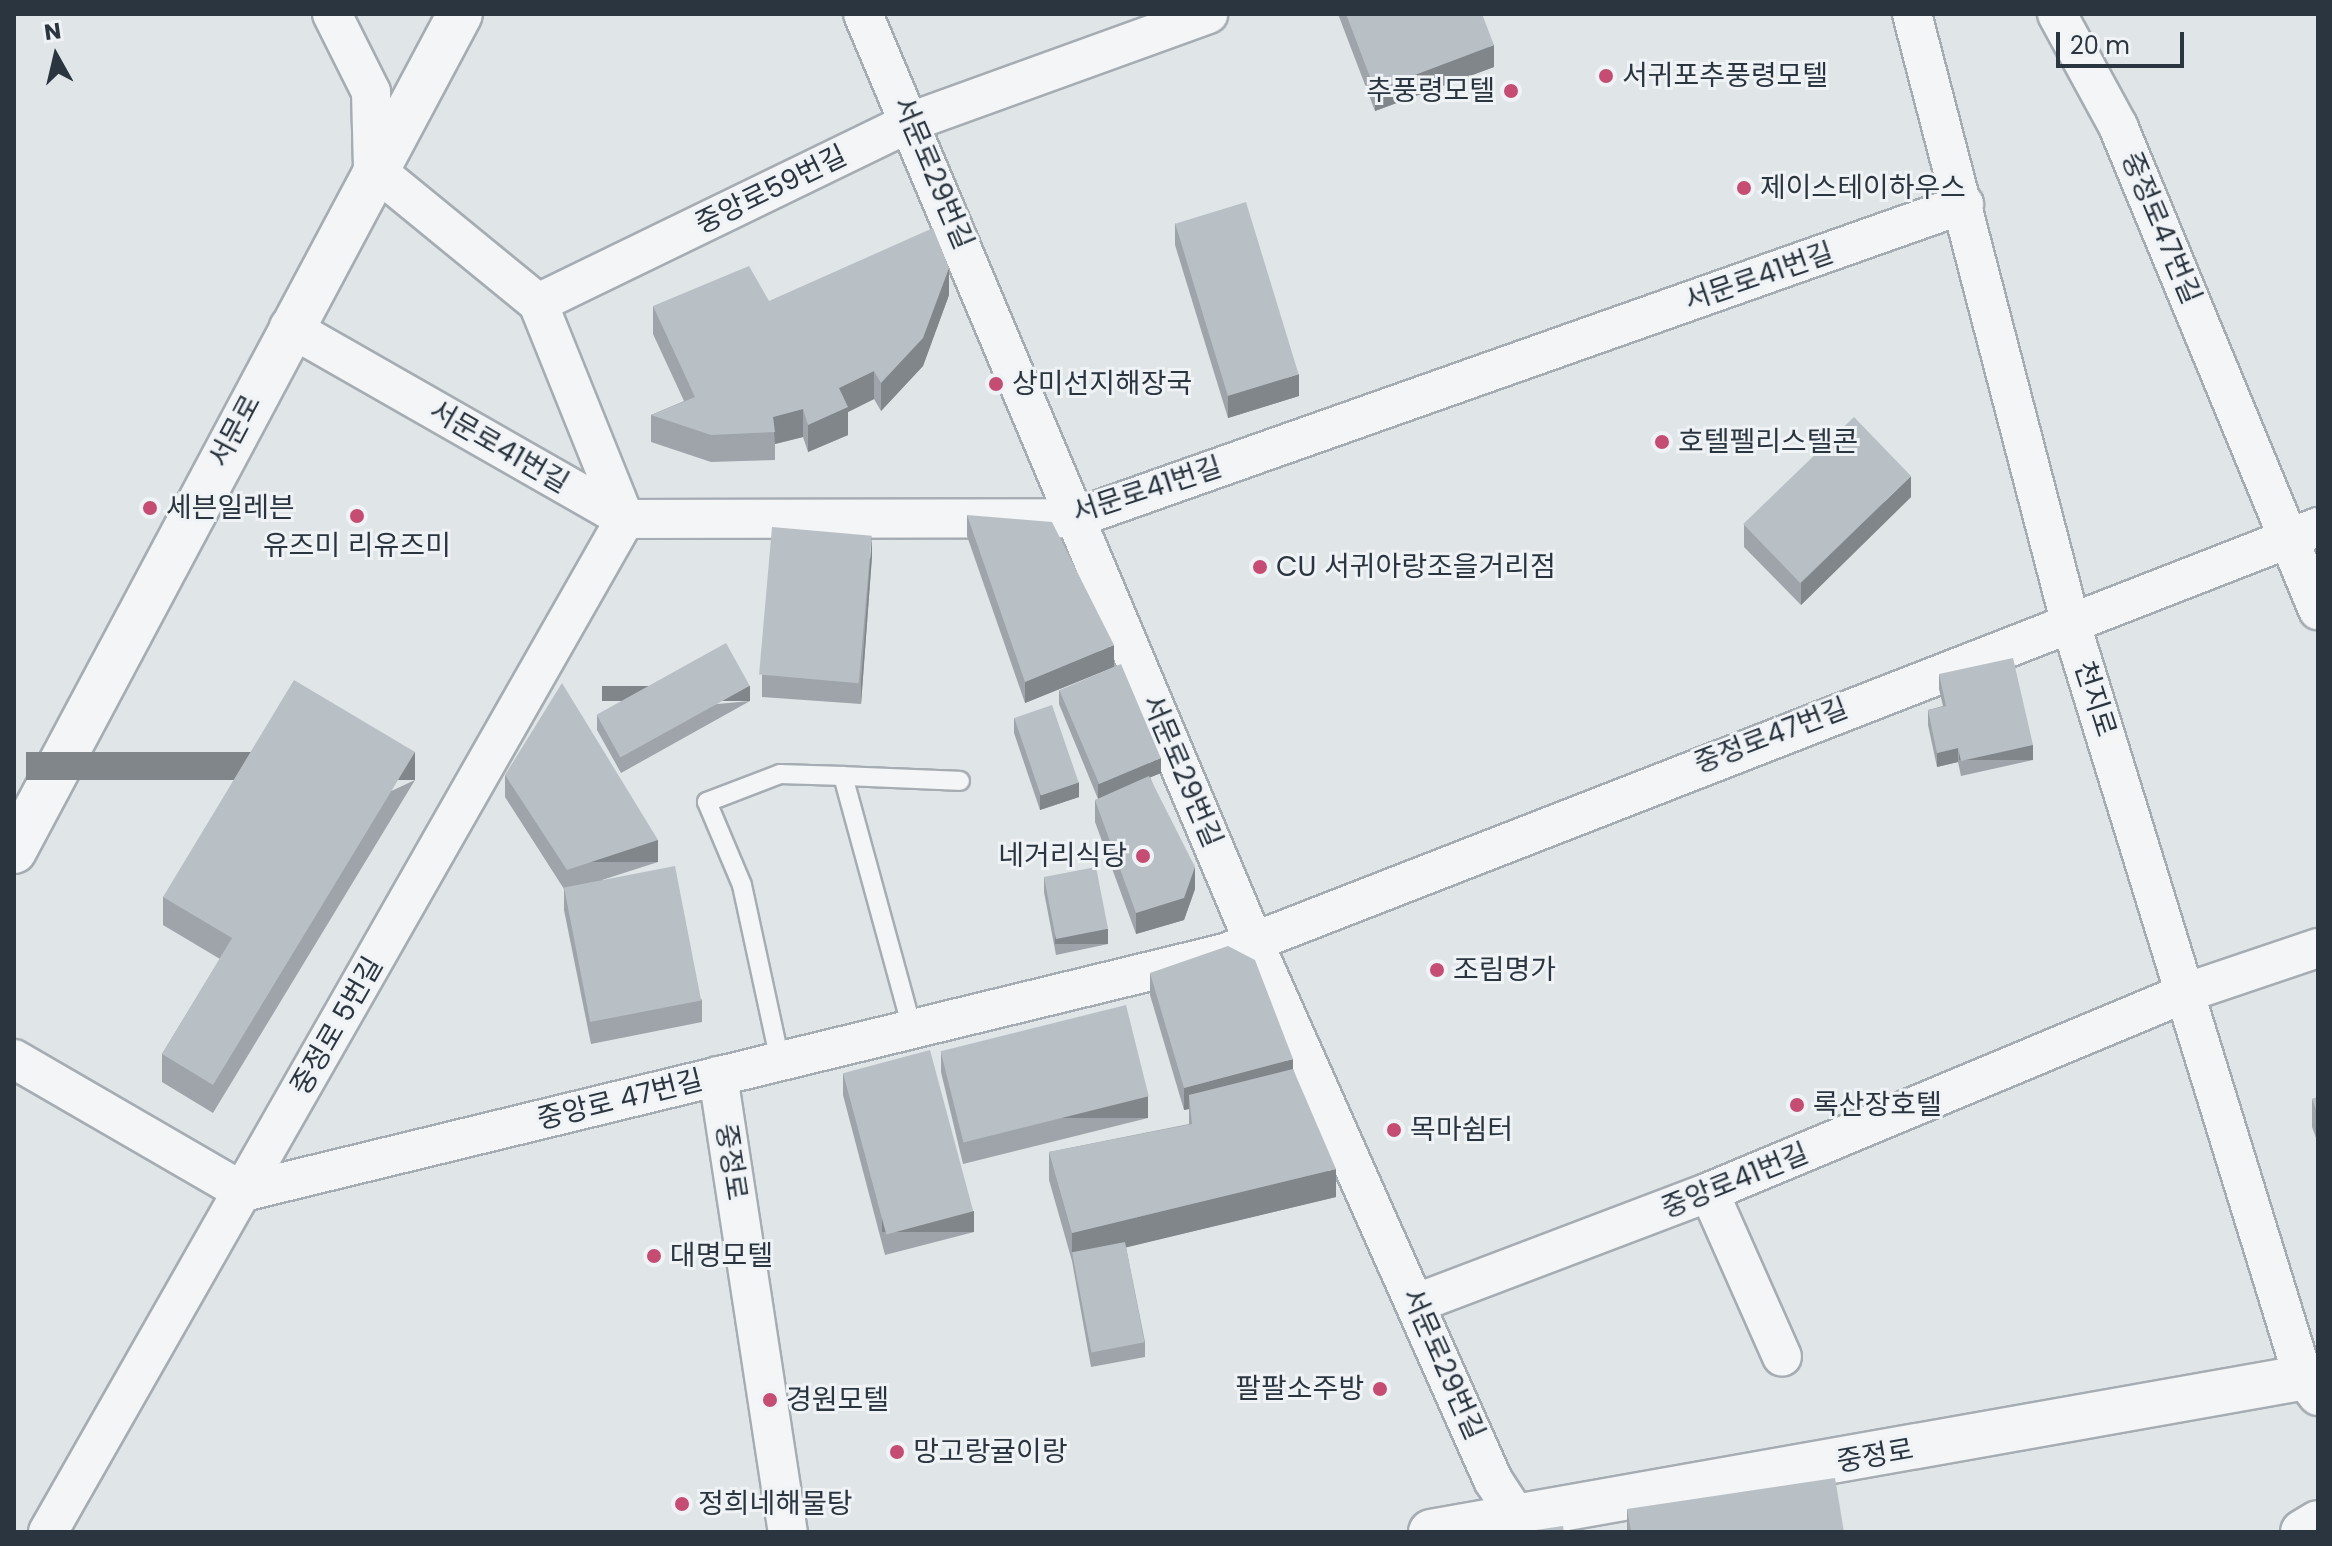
<!DOCTYPE html>
<html>
<head>
<meta charset="utf-8">
<style>
	body { margin:0 }
	#map { position:relative; width:2332px; height:1546px; overflow:hidden; background:#e0e5e8; font-family:Poppins,"Noto Sans KR",sans-serif }
	div>[style] { position:absolute }
	[style*='--x'] { left:calc(var(--x)*1px); top:calc(var(--y)*1px); width:calc(var(--w)*1px); rotate:calc(var(--a)*1deg) }
	.roads { filter:drop-shadow(2px 0 #a6adb2) drop-shadow(-2px 0 #a6adb2) drop-shadow(0 2px #a6adb2) drop-shadow(0 -2px #a6adb2) }
	.service>* { height:18px; margin:-9px; padding:0 9px; transform-origin:9px; border-radius:9px; background:#f3f5f7 }
	.minor>* { height:38px; margin:-19px; padding:0 19px; transform-origin:19px; border-radius:19px; background:#f3f5f7 }
	.tertiary>* { height:44px; margin:-22px; padding:0 22px; transform-origin:22px; border-radius:22px; background:#f3f5f7 }
	.wall>* { inset:0; background:#9ea4a9 }
	.shaded-wall>* { inset:0; background:#81868a; transform-origin:0 0 }
	.building>* { inset:0; background:#b8bfc5; transform-origin:0 0 }
	.dots>* { width:22px; height:22px; translate:-50% -50%; box-sizing:border-box; border:4px solid #f0f3f6; border-radius:50% }
	span { translate:-50% -50%; white-space:nowrap; text-align:center; line-height:1.15; -webkit-text-stroke:6px #f0f3f6; paint-order:stroke }
	.poi-label { font-size:28px; color:#2a353f }
	.left { translate:0 -50%; text-align:left }
	.right { translate:-100% -50%; text-align:right }
	.street-label { font-size:28px; color:#2a353f }
	.frame { position:absolute; inset:0; border:16px solid #2a353f; pointer-events:none }
	.north { position:absolute; left:16px; top:16px; width:80px; height:80px; -webkit-text-stroke:6px #f0f3f6; paint-order:stroke; rotate:352deg; font-size:22px; font-weight:700; line-height:32px; text-align:center; color:#2a353f }
	.north::after { content:''; display:block; margin:auto; width:28px; height:36px; background:#2a353f; clip-path:polygon(50% 0,100% 100%,50% 72%,0 100%) }
	.scale { position:absolute; left:2056px; top:32px; width:128px; height:36px; box-sizing:border-box; border:4px solid #2a353f; border-top:0; padding-left:10px; font-size:24px; line-height:28px; white-space:nowrap; color:#2a353f; -webkit-text-stroke:6px #f0f3f6; paint-order:stroke }
</style>
</head>
<body>
<div id="map">
	<div class="roads">
		<div class="service">
			<i style="--x:843;--y:776;--w:117;--a:2.4"></i>
			<i style="--x:780;--y:1061;--w:180;--a:-102.2"></i>
			<i style="--x:742;--y:885;--w:90;--a:-112.9"></i>
			<i style="--x:707;--y:802;--w:78;--a:-21"></i>
			<i style="--x:780;--y:774;--w:63;--a:1.8"></i>
			<i style="--x:843;--y:776;--w:262;--a:74.7"></i>
		</div>
		<div class="minor">
			<i style="--x:332;--y:14;--w:87;--a:63.4"></i>
			<i style="--x:371;--y:92;--w:76;--a:88.5"></i>
			<i style="--x:373;--y:168;--w:213;--a:39.3"></i>
			<i style="--x:538;--y:303;--w:233;--a:68.1"></i>
			<i style="--x:863;--y:14;--w:1008;--a:67.17"></i>
			<i style="--x:1254;--y:943;--w:588;--a:66.01"></i>
			<i style="--x:1493;--y:1480;--w:48;--a:57"></i>
			<i style="--x:1912;--y:14;--w:627;--a:75.41"></i>
			<i style="--x:2070;--y:621;--w:791;--a:72.87"></i>
			<i style="--x:2303;--y:1377;--w:24;--a:52"></i>
			<i style="--x:2057;--y:14;--w:128;--a:61.4"></i>
			<i style="--x:2118;--y:126;--w:524;--a:67.55"></i>
			<i style="--x:538;--y:303;--w:417;--a:-25.9"></i>
			<i style="--x:913;--y:121;--w:314;--a:-19.9"></i>
			<i style="--x:289;--y:327;--w:387;--a:29.7"></i>
			<i style="--x:625;--y:519;--w:451;--a:-0.1"></i>
			<i style="--x:1076;--y:518;--w:942;--a:-19.47"></i>
			<i style="--x:14;--y:1059;--w:265;--a:30.1"></i>
			<i style="--x:243;--y:1192;--w:1011;--a:-13.68"></i>
			<i style="--x:1225;--y:953;--w:1173;--a:-21.29"></i>
			<i style="--x:718;--y:1076;--w:461;--a:81.3"></i>
			<i style="--x:1709;--y:1192;--w:180;--a:66.1"></i>
			<i style="--x:1417;--y:1303;--w:312;--a:-20.8"></i>
			<i style="--x:1709;--y:1192;--w:519;--a:-22.66"></i>
			<i style="--x:2188;--y:992;--w:137;--a:-18.7"></i>
			<i style="--x:48;--y:1532;--w:1166;--a:-60.33"></i>
		</div>
		<div class="tertiary">
			<i style="--x:14;--y:851;--w:948;--a:-61.95"></i>
			<i style="--x:1431;--y:1532;--w:901;--a:-10.04"></i>
			<i style="--x:2303;--y:1532;--w:17;--a:-31"></i>
		</div>
	</div>
	<div class="wall">
		<i style="clip-path:polygon(1338px 14px,1482px 14px,1494px 67px,1375px 111px)"></i>
		<i style="clip-path:polygon(1175px 223px,1299px 396px,1228px 418px,1175px 245px)"></i>
		<i style="clip-path:polygon(949px 295px,923px 366px,881px 411px,874px 399px,848px 412px,848px 435px,808px 452px,803px 437px,775px 444px,775px 460px,711px 462px,651px 442px,651px 415px,684px 401px,653px 334px,653px 306px)"></i>
		<i style="clip-path:polygon(1911px 497px,1801px 605px,1744px 547px,1744px 525px)"></i>
		<i style="clip-path:polygon(967px 515px,1114px 667px,1025px 703px,967px 536px)"></i>
		<i style="clip-path:polygon(872px 556px,861px 704px,762px 697px,762px 675px)"></i>
		<i style="clip-path:polygon(1939px 674px,2033px 760px,1961px 776px,1958px 762px,1937px 767px,1928px 725px,1928px 710px,1943px 706px,1939px 689px)"></i>
		<i style="clip-path:polygon(1059px 690px,1161px 773px,1150px 777px,1195px 889px,1184px 920px,1136px 934px,1095px 822px,1095px 800px,1098px 799px,1059px 704px)"></i>
		<i style="clip-path:polygon(750px 701px,621px 773px,597px 730px,597px 715px)"></i>
		<i style="clip-path:polygon(1014px 718px,1079px 797px,1040px 810px,1014px 733px)"></i>
		<i style="clip-path:polygon(505px 775px,658px 862px,602px 880px,702px 1000px,702px 1022px,591px 1044px,564px 910px,564px 889px,505px 797px)"></i>
		<i style="clip-path:polygon(415px 780px,213px 1113px,162px 1082px,162px 1054px,220px 959px,163px 925px,163px 897px)"></i>
		<i style="clip-path:polygon(1044px 877px,1108px 944px,1056px 955px,1044px 892px)"></i>
		<i style="clip-path:polygon(1150px 973px,1293px 1069px,1336px 1197px,1126px 1247px,1145px 1342px,1145px 1357px,1091px 1367px,1072px 1261px,1049px 1180px,1049px 1152px,1189px 1124px,1189px 1109px,1184px 1110px,1150px 995px)"></i>
		<i style="clip-path:polygon(941px 1051px,1148px 1118px,963px 1164px,941px 1072px)"></i>
		<i style="clip-path:polygon(843px 1073px,974px 1232px,885px 1255px,843px 1095px)"></i>
		<i style="clip-path:polygon(2318px 1097px,2318px 1143px,2312px 1127px,2312px 1099px)"></i>
		<i style="clip-path:polygon(1627px 1509px,1844px 1532px,1627px 1532px)"></i>
	</div>
	<div class="shaded-wall">
		<i style="clip-path:polygon(1494px 45px,1494px 67px,1375px 111px,1375px 90px)"></i>
		<i style="clip-path:polygon(949px 268px,949px 295px,923px 366px,881px 411px,881px 383px)"></i>
		<i style="clip-path:polygon(874px 371px,874px 399px,848px 412px,848px 435px,808px 452px,808px 425px,839px 388px)"></i>
		<i style="clip-path:polygon(1299px 374px,1299px 396px,1228px 418px,1228px 396px)"></i>
		<i style="clip-path:polygon(803px 409px,803px 437px,775px 444px,773px 417px)"></i>
		<i style="clip-path:polygon(1911px 476px,1911px 497px,1801px 605px,1801px 583px)"></i>
		<i style="clip-path:polygon(872px 535px,872px 556px,861px 704px,861px 682px)"></i>
		<i style="clip-path:polygon(1114px 645px,1114px 667px,1025px 703px,1025px 682px)"></i>
		<i style="left:750px;top:686px;width:15px;height:148px;rotate:90deg"></i>
		<i style="left:2033px;top:745px;width:15px;height:74px;rotate:90deg"></i>
		<i style="clip-path:polygon(1958px 748px,1958px 762px,1937px 767px,1937px 753px)"></i>
		<i style="left:415px;top:752px;width:28px;height:389px;rotate:90deg"></i>
		<i style="clip-path:polygon(1161px 758px,1161px 773px,1098px 799px,1098px 784px)"></i>
		<i style="clip-path:polygon(1079px 782px,1079px 797px,1040px 810px,1040px 795px)"></i>
		<i style="left:658px;top:840px;width:22px;height:96px;rotate:90deg"></i>
		<i style="clip-path:polygon(1195px 867px,1195px 889px,1184px 920px,1136px 934px,1136px 913px)"></i>
		<i style="left:1108px;top:929px;width:15px;height:53px;rotate:90deg"></i>
		<i style="clip-path:polygon(1293px 1059px,1293px 1081px,1189px 1095px,1189px 1109px,1184px 1110px,1184px 1088px)"></i>
		<i style="left:1148px;top:1096px;width:22px;height:191px;rotate:90deg"></i>
		<i style="clip-path:polygon(1336px 1169px,1336px 1197px,1074px 1260px,1072px 1252px,1072px 1261px,1072px 1233px)"></i>
		<i style="left:974px;top:1211px;width:21px;height:92px;rotate:90deg"></i>
	</div>
	<div class="building">
		<i style="clip-path:polygon(1346px 14px,1482px 14px,1494px 45px,1375px 90px)"></i>
		<i style="left:1246px;top:202px;width:180px;height:74px;rotate:73deg"></i>
		<i style="clip-path:polygon(933px 228px,949px 268px,923px 338px,881px 383px,874px 371px,839px 388px,848px 407px,808px 425px,803px 409px,773px 417px,775px 432px,711px 435px,651px 415px,695px 397px,653px 306px,749px 266px,769px 301px)"></i>
		<i style="left:1854px;top:417px;width:82px;height:154px;rotate:46deg"></i>
		<i style="clip-path:polygon(967px 515px,1052px 522px,1114px 645px,1025px 682px)"></i>
		<i style="left:772px;top:527px;width:100px;height:148px;rotate:5deg"></i>
		<i style="left:726px;top:643px;width:49px;height:148px;rotate:61deg"></i>
		<i style="clip-path:polygon(2013px 658px,2033px 745px,1961px 761px,1958px 748px,1937px 753px,1928px 710px,1946px 706px,1939px 674px)"></i>
		<i style="left:1121px;top:664px;width:102px;height:67px;rotate:67deg"></i>
		<i style="clip-path:polygon(294px 680px,415px 752px,213px 1085px,162px 1054px,232px 938px,163px 897px)"></i>
		<i style="clip-path:polygon(562px 683px,658px 840px,567px 870px,505px 775px)"></i>
		<i style="left:1052px;top:705px;width:82px;height:40px;rotate:71deg"></i>
		<i style="clip-path:polygon(1149px 776px,1195px 867px,1184px 898px,1136px 913px,1095px 800px)"></i>
		<i style="left:675px;top:866px;width:137px;height:113px;rotate:79deg"></i>
		<i style="left:1096px;top:867px;width:63px;height:53px;rotate:79deg"></i>
		<i style="clip-path:polygon(1228px 946px,1255px 960px,1293px 1059px,1184px 1088px,1150px 973px)"></i>
		<i style="left:1126px;top:1005px;width:94px;height:191px;rotate:76deg"></i>
		<i style="left:930px;top:1050px;width:167px;height:90px;rotate:75deg"></i>
		<i style="clip-path:polygon(1293px 1069px,1336px 1169px,1072px 1233px,1049px 1152px,1192px 1124px,1189px 1095px)"></i>
		<i style="clip-path:polygon(2318px 1097px,2318px 1115px,2312px 1099px)"></i>
		<i style="left:1125px;top:1242px;width:102px;height:54px;rotate:79deg"></i>
		<i style="clip-path:polygon(1835px 1478px,1844px 1532px,1631px 1532px,1627px 1509px)"></i>
		<i style="clip-path:polygon(1563px 1526px,1564px 1532px,1522px 1532px)"></i>
	</div>
	<div class="dots">
		<i style="left:1606px;top:76px;background:#c54d73"></i>
		<i style="left:1511px;top:91px;background:#c54d73"></i>
		<i style="left:1744px;top:188px;background:#c54d73"></i>
		<i style="left:996px;top:384px;background:#c54d73"></i>
		<i style="left:1662px;top:442px;background:#c54d73"></i>
		<i style="left:150px;top:508px;background:#c54d73"></i>
		<i style="left:357px;top:516px;background:#c54d73"></i>
		<i style="left:1260px;top:567px;background:#c54d73"></i>
		<i style="left:1143px;top:856px;background:#c54d73"></i>
		<i style="left:1437px;top:970px;background:#c54d73"></i>
		<i style="left:1797px;top:1105px;background:#c54d73"></i>
		<i style="left:1394px;top:1130px;background:#c54d73"></i>
		<i style="left:654px;top:1256px;background:#c54d73"></i>
		<i style="left:1380px;top:1389px;background:#c54d73"></i>
		<i style="left:770px;top:1400px;background:#c54d73"></i>
		<i style="left:897px;top:1452px;background:#c54d73"></i>
		<i style="left:682px;top:1504px;background:#c54d73"></i>
	</div>
	<div class="poi-label">
		<span class="left" style="left:1622px;top:76px">서귀포추풍령모텔</span>
		<span class="right" style="left:1495px;top:91px">추풍령모텔</span>
		<span class="left" style="left:1760px;top:188px">제이스테이하우스</span>
		<span class="left" style="left:1012px;top:384px">상미선지해장국</span>
		<span class="left" style="left:1678px;top:442px">호텔펠리스텔콘</span>
		<span class="left" style="left:166px;top:508px">세븐일레븐</span>
		<span style="left:357px;top:546px">유즈미 리유즈미</span>
		<span class="left" style="left:1276px;top:567px">CU 서귀아랑조을거리점</span>
		<span class="right" style="left:1127px;top:856px">네거리식당</span>
		<span class="left" style="left:1453px;top:970px">조림명가</span>
		<span class="left" style="left:1813px;top:1105px">록산장호텔</span>
		<span class="left" style="left:1410px;top:1130px">목마쉼터</span>
		<span class="left" style="left:670px;top:1256px">대명모텔</span>
		<span class="right" style="left:1364px;top:1389px">팔팔소주방</span>
		<span class="left" style="left:786px;top:1400px">경원모텔</span>
		<span class="left" style="left:913px;top:1452px">망고랑귤이랑</span>
		<span class="left" style="left:698px;top:1504px">정희네해물탕</span>
	</div>
	<div class="street-label">
		<span style="left:933px;top:173px;rotate:67deg">서문로29번길</span>
		<span style="left:771px;top:190px;rotate:-26deg">중앙로59번길</span>
		<span style="left:2161px;top:228px;rotate:67deg">중정로47번길</span>
		<span style="left:1759px;top:277px;rotate:-19deg">서문로41번길</span>
		<span style="left:235px;top:431px;rotate:-62deg">서문로</span>
		<span style="left:499px;top:447px;rotate:30deg">서문로41번길</span>
		<span style="left:1147px;top:490px;rotate:-18deg">서문로41번길</span>
		<span style="left:2095px;top:699px;rotate:72deg">천지로</span>
		<span style="left:1771px;top:736px;rotate:-21deg">중정로47번길</span>
		<span style="left:1182px;top:771px;rotate:67deg">서문로29번길</span>
		<span style="left:337px;top:1026px;rotate:-60deg">중정로 5번길</span>
		<span style="left:620px;top:1100px;rotate:-14deg">중앙로 47번길</span>
		<span style="left:731px;top:1162px;rotate:81deg">중정로</span>
		<span style="left:1735px;top:1181px;rotate:-22deg">중앙로41번길</span>
		<span style="left:1443px;top:1364px;rotate:66deg">서문로29번길</span>
		<span style="left:1875px;top:1456px;rotate:-10deg">중정로</span>
	</div>
	<div class="frame"></div>
	<div class="north">N</div>
	<div class="scale">20 m</div>
</div>
</body>
</html>
